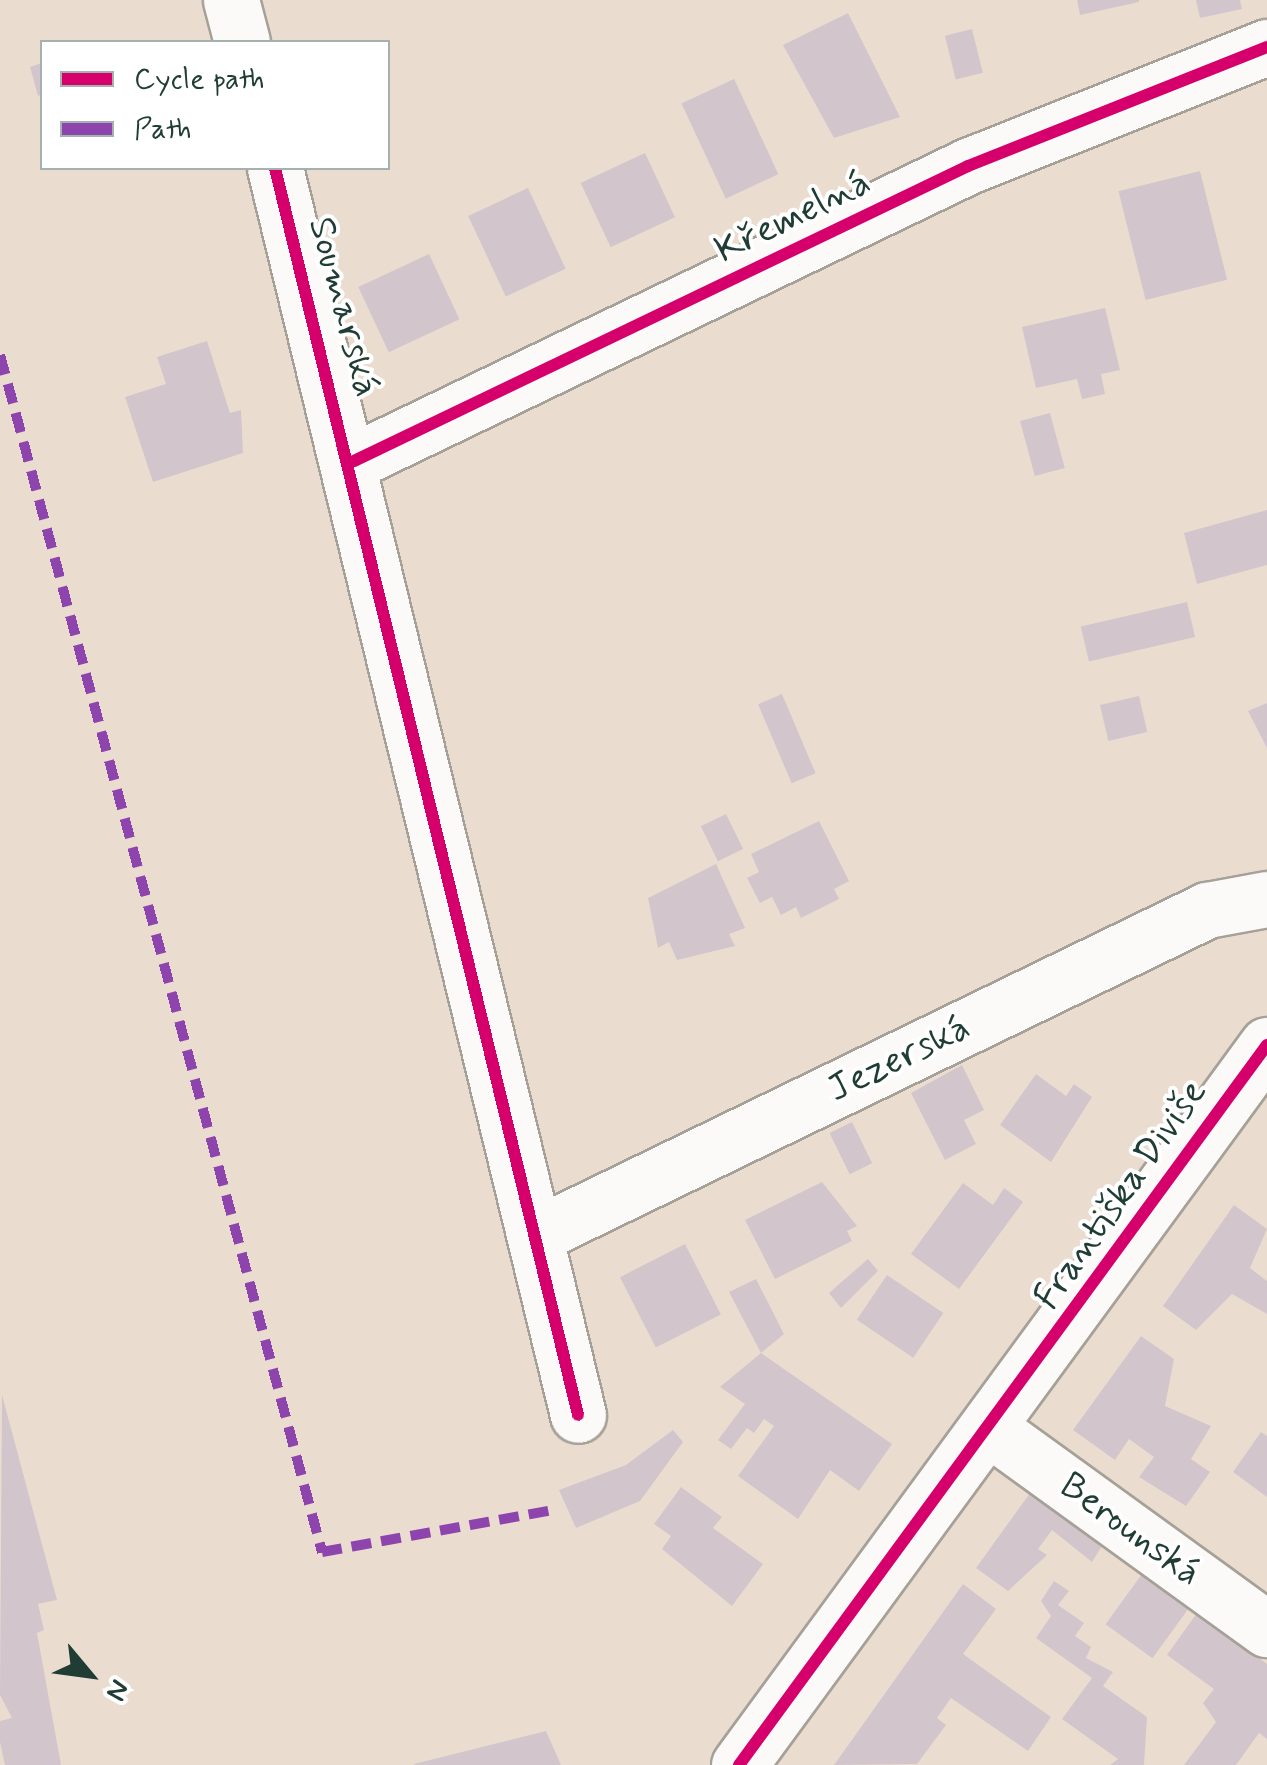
<!DOCTYPE html>
<html>
<head>
<meta charset="utf-8">
<style>
	body { margin:0 }
	#map { position:relative; width:1267px; height:1765px; overflow:hidden; background:#eaddcf; font-family:Mynerve,sans-serif }
	div>[style] { position:absolute }
	[style*='--x'] { left:calc(var(--x)*1px); top:calc(var(--y)*1px); width:calc(var(--w)*1px); rotate:calc(var(--a)*1deg) }
	.building>* { inset:0; background:#d2c6cc; transform-origin:0 0 }
	.roads { filter:drop-shadow(2px 0 #a5a198) drop-shadow(-2px 0 #a5a198) drop-shadow(0 2px #a5a198) drop-shadow(0 -2px #a5a198) }
	.minor>* { height:55px; margin:-27.5px; padding:0 27.5px; transform-origin:27.5px; border-radius:27.5px; background:#fcfaf8 }
	.quiet>* { height:10px; margin-top:-5px; transform-origin:0; background:repeating-linear-gradient(90deg,#8e44ad 0 20px,transparent 0 30px) }
	.cycleway>* { height:12px; margin:-6px; padding:0 6px; transform-origin:6px; border-radius:6px; background:#d6006c }
	span { translate:-50% -50%; white-space:nowrap; text-align:center; line-height:1.15; -webkit-text-stroke:8px #fff; paint-order:stroke }
	.street-label { font-size:38px; color:#1f3d34 }
	.legend { position:absolute; left:40px; top:40px; width:350px; height:130px; box-sizing:border-box; background:#fff; border:2px solid #a5b1ae; margin:0; padding:12px 18px; list-style:none; font-size:30px; color:#1f3d34 }
	.legend li { display:flex; align-items:center; gap:20px; height:50px }
	.legend b { width:50px; border:2px solid #a5b1ae }
	.north { position:absolute; left:40px; top:1625px; width:100px; height:100px; -webkit-text-stroke:8px #fff; paint-order:stroke; rotate:119deg; font-size:28px; font-weight:700; line-height:40px; text-align:center; color:#1f3d34 }
	.north::after { content:''; display:block; margin:auto; width:35px; height:45px; background:#1f3d34; clip-path:polygon(50% 0,100% 100%,50% 72%,0 100%) }
</style>
</head>
<body>
<div id="map">
	<div class="building">
		<i style="clip-path:polygon(1077px 0,1139px 0,1139px 2px,1080px 15px)"></i>
		<i style="clip-path:polygon(1196px 0,1240px 0,1242px 9px,1200px 18px)"></i>
		<i style="clip-path:polygon(848px 13px,900px 117px,834px 138px,783px 45px)"></i>
		<i style="left:972px;top:29px;width:45px;height:28px;rotate:76deg"></i>
		<i style="clip-path:polygon(42px 63px,42px 94px,38px 96px,30px 67px)"></i>
		<i style="left:734px;top:79px;width:105px;height:58px;rotate:65deg"></i>
		<i style="left:645px;top:153px;width:71px;height:71px;rotate:65deg"></i>
		<i style="left:1200px;top:171px;width:112px;height:84px;rotate:76deg"></i>
		<i style="left:528px;top:188px;width:89px;height:66px;rotate:65deg"></i>
		<i style="left:429px;top:254px;width:72px;height:78px;rotate:65deg"></i>
		<i style="clip-path:polygon(1105px 308px,1120px 370px,1101px 374px,1105px 394px,1082px 399px,1077px 379px,1036px 388px,1022px 327px)"></i>
		<i style="clip-path:polygon(207px 341px,230px 413px,241px 410px,243px 453px,153px 482px,125px 397px,166px 384px,157px 357px)"></i>
		<i style="left:1050px;top:413px;width:57px;height:31px;rotate:75deg"></i>
		<i style="clip-path:polygon(1267px 510px,1267px 565px,1197px 584px,1184px 533px)"></i>
		<i style="left:1187px;top:602px;width:36px;height:109px;rotate:77deg"></i>
		<i style="left:782px;top:694px;width:86px;height:26px;rotate:67deg"></i>
		<i style="left:1139px;top:696px;width:37px;height:40px;rotate:77deg"></i>
		<i style="clip-path:polygon(1267px 703px,1267px 748px,1248px 711px)"></i>
		<i style="left:726px;top:814px;width:39px;height:28px;rotate:64deg"></i>
		<i style="clip-path:polygon(819px 821px,849px 881px,834px 889px,839px 899px,801px 918px,796px 907px,781px 915px,772px 897px,760px 903px,747px 878px,759px 872px,751px 854px)"></i>
		<i style="clip-path:polygon(716px 864px,745px 928px,729px 934px,735px 946px,677px 960px,669px 942px,658px 948px,648px 898px)"></i>
		<i style="clip-path:polygon(962px 1065px,984px 1110px,964px 1120px,976px 1144px,945px 1160px,911px 1093px)"></i>
		<i style="clip-path:polygon(1036px 1074px,1066px 1096px,1074px 1084px,1092px 1097px,1051px 1162px,1000px 1125px)"></i>
		<i style="left:852px;top:1122px;width:46px;height:25px;rotate:64deg"></i>
		<i style="clip-path:polygon(822px 1182px,857px 1226px,847px 1231px,852px 1241px,775px 1279px,745px 1220px)"></i>
		<i style="clip-path:polygon(963px 1183px,993px 1205px,1004px 1188px,1023px 1202px,959px 1289px,911px 1254px)"></i>
		<i style="clip-path:polygon(1234px 1205px,1267px 1229px,1250px 1268px,1267px 1281px,1267px 1314px,1232px 1294px,1196px 1330px,1163px 1306px)"></i>
		<i style="left:685px;top:1244px;width:79px;height:73px;rotate:63deg"></i>
		<i style="clip-path:polygon(868px 1259px,878px 1271px,841px 1308px,829px 1293px)"></i>
		<i style="left:887px;top:1275px;width:68px;height:54px;rotate:34deg"></i>
		<i style="clip-path:polygon(756px 1279px,784px 1334px,761px 1353px,892px 1444px,859px 1491px,830px 1470px,798px 1519px,738px 1476px,774px 1426px,764px 1419px,754px 1433px,747px 1428px,731px 1449px,718px 1440px,745px 1404px,720px 1387px,761px 1353px,729px 1292px)"></i>
		<i style="clip-path:polygon(1141px 1336px,1174px 1359px,1165px 1406px,1211px 1426px,1191px 1459px,1210px 1472px,1186px 1506px,1139px 1477px,1154px 1457px,1129px 1439px,1115px 1460px,1073px 1430px)"></i>
		<i style="clip-path:polygon(2px 1395px,57px 1600px,38px 1604px,44px 1630px,37px 1633px,61px 1765px,5px 1765px,0 1742px,0 1721px,12px 1718px,0 1695px)"></i>
		<i style="clip-path:polygon(673px 1430px,683px 1442px,640px 1501px,576px 1528px,559px 1490px,626px 1465px)"></i>
		<i style="clip-path:polygon(1261px 1432px,1267px 1436px,1267px 1497px,1233px 1472px)"></i>
		<i style="clip-path:polygon(681px 1487px,722px 1517px,713px 1528px,763px 1564px,732px 1606px,662px 1549px,671px 1536px,654px 1524px)"></i>
		<i style="clip-path:polygon(1030px 1493px,1102px 1546px,1092px 1562px,1052px 1530px,1038px 1549px,1047px 1555px,1008px 1591px,976px 1568px)"></i>
		<i style="left:1142px;top:1574px;width:58px;height:62px;rotate:36deg"></i>
		<i style="clip-path:polygon(1054px 1581px,1069px 1591px,1058px 1605px,1084px 1623px,1075px 1636px,1091px 1647px,1086px 1658px,1113px 1672px,1103px 1686px,1147px 1717px,1144px 1765px,1110px 1765px,1118px 1759px,1062px 1719px,1092px 1678px,1036px 1638px,1051px 1616px,1041px 1601px)"></i>
		<i style="clip-path:polygon(963px 1584px,996px 1609px,963px 1654px,1051px 1717px,1028px 1751px,951px 1698px,937px 1718px,946px 1725px,917px 1764px,834px 1765px)"></i>
		<i style="clip-path:polygon(1197px 1613px,1267px 1664px,1267px 1739px,1259px 1733px,1236px 1765px,1184px 1765px,1216px 1722px,1203px 1703px,1214px 1689px,1167px 1655px)"></i>
		<i style="clip-path:polygon(546px 1731px,561px 1765px,414px 1765px,414px 1764px)"></i>
	</div>
	<div class="roads">
		<div class="minor">
			<i style="--x:231;--y:0;--w:43;--a:75.3"></i>
			<i style="--x:275;--y:168;--w:1283;--a:76.34"></i>
			<i style="--x:354;--y:461;--w:681;--a:-25.66"></i>
			<i style="--x:968;--y:166;--w:322;--a:-21.7"></i>
			<i style="--x:536;--y:1235;--w:746;--a:-25.84"></i>
			<i style="--x:1207;--y:910;--w:61;--a:-10.4"></i>
			<i style="--x:993;--y:1431;--w:338;--a:35.9"></i>
			<i style="--x:739;--y:1765;--w:893;--a:-53.75"></i>
		</div>
	</div>
	<div class="quiet">
		<i style="--x:0;--y:355;--w:1240;--a:74.94"></i>
		<i style="--x:322;--y:1552;--w:230;--a:-10.3"></i>
	</div>
	<div class="cycleway">
		<i style="--x:275;--y:168;--w:1283;--a:76.34"></i>
		<i style="--x:354;--y:461;--w:681;--a:-25.66"></i>
		<i style="--x:968;--y:166;--w:322;--a:-21.7"></i>
		<i style="--x:739;--y:1765;--w:893;--a:-53.75"></i>
	</div>
	<div class="street-label">
		<span style="left:793px;top:217px;rotate:-26deg">Křemelná</span>
		<span style="left:343px;top:307px;rotate:75deg">Soumarská</span>
		<span style="left:899px;top:1059px;rotate:-26deg">Jezerská</span>
		<span style="left:1121px;top:1195px;rotate:-55deg">Františka Diviše</span>
		<span style="left:1130px;top:1530px;rotate:36deg">Berounská</span>
	</div>
	<ul class="legend">
	<li><b style="height:12px;background:#d6006c"></b>Cycle path</li>
	<li><b style="height:12px;background:#8e44ad"></b>Path</li>
	</ul>
	<div class="north">N</div>
</div>
</body>
</html>
